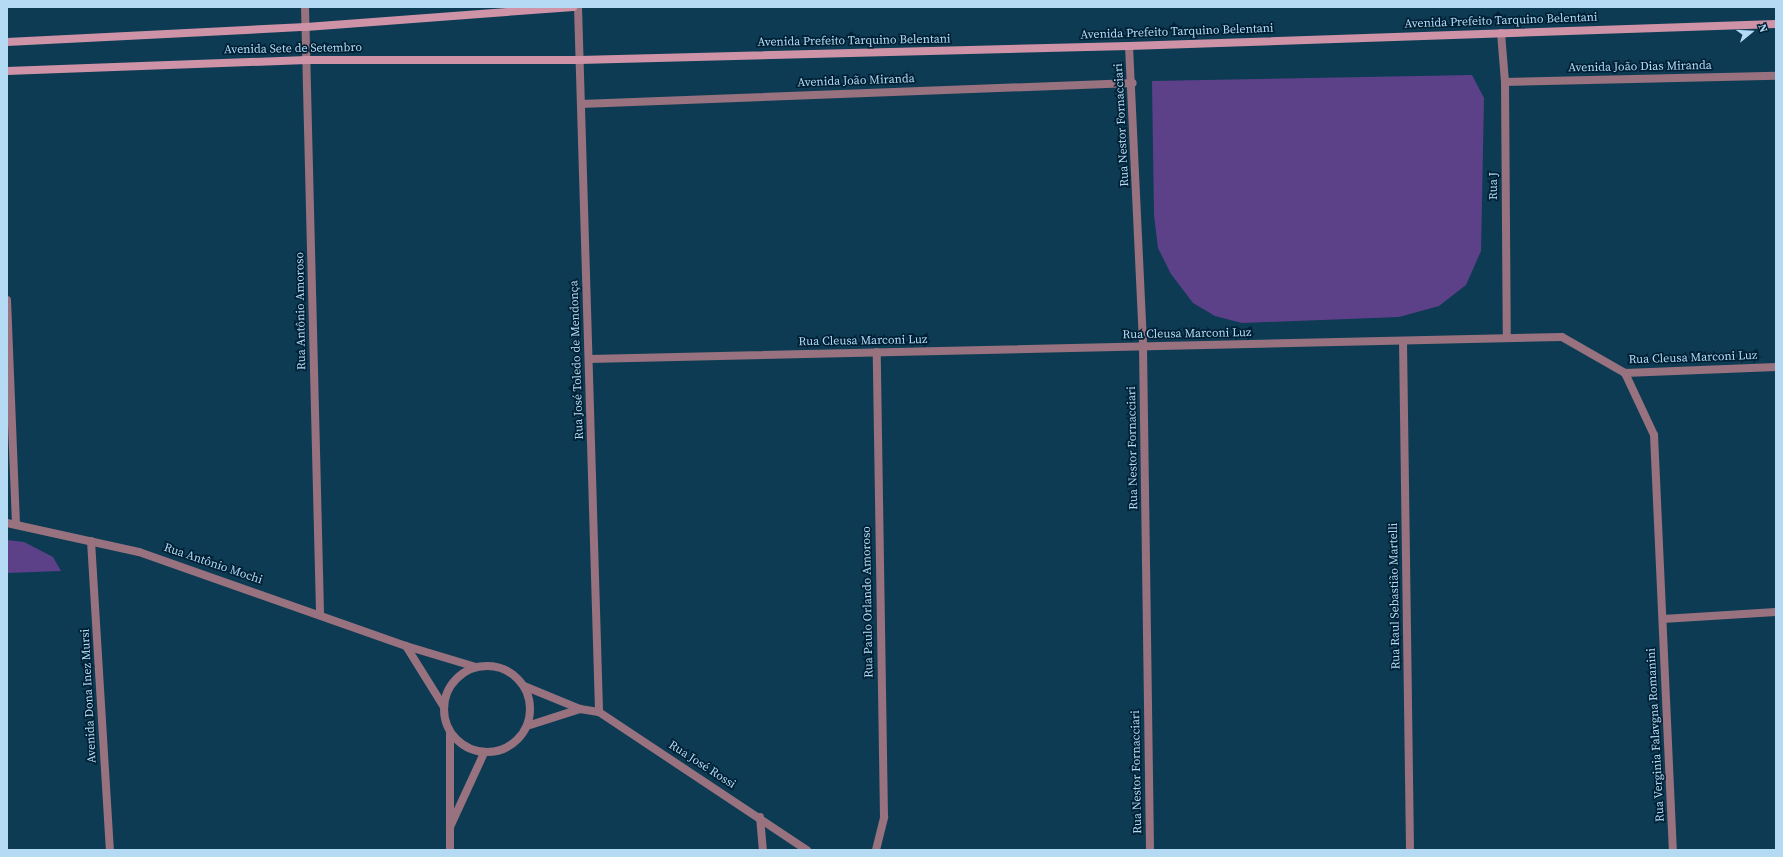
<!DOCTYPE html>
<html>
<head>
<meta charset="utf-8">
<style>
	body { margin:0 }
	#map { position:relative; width:1783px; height:857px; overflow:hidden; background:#0d3b54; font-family:"Source Serif 4",serif }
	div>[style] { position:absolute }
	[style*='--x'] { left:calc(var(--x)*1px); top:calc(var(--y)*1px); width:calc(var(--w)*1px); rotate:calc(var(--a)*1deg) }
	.green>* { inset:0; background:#5c4189 }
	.minor>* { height:8px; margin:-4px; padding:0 4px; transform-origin:4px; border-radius:4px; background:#98727e }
	.tertiary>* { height:8px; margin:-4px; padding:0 4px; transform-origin:4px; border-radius:4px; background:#98727e }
	.tertiary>.ring { margin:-4px; padding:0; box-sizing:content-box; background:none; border:8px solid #98727e; border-radius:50% }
	.secondary>* { height:8px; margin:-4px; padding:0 4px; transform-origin:4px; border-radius:4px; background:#ce93a6 }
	span { translate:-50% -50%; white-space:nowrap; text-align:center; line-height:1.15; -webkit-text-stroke:3.5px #002135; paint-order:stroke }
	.street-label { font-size:12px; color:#b4daf4 }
	.frame { position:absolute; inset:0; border:8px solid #b4daf4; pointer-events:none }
	.north { position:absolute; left:1731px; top:12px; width:40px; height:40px; -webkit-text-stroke:3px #002135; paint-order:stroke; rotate:72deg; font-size:11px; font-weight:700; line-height:16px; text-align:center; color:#b4daf4 }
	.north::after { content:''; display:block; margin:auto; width:14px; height:18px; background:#b4daf4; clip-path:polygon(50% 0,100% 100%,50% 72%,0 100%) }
</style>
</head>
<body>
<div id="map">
	<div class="green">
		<i style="clip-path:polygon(1472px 75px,1484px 98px,1481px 251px,1466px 285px,1439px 306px,1399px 317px,1242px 323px,1215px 316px,1193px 303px,1171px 274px,1158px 248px,1154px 215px,1152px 81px)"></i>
		<i style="clip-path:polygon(7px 540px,24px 542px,53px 557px,61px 571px,7px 573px)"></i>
	</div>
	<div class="minor">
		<i style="--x:305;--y:7;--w:607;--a:88.58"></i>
		<i style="--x:578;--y:7;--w:705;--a:88.29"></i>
		<i style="--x:1501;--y:33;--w:49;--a:85.3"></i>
		<i style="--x:1505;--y:82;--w:256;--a:89.6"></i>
		<i style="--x:1129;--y:46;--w:301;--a:87.3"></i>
		<i style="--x:1143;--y:347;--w:503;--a:89.2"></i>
		<i style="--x:1505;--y:82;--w:271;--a:-1.3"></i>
		<i style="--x:581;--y:104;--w:552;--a:-2.18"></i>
		<i style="--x:7;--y:300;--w:223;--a:87.7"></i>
		<i style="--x:1403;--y:341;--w:509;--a:89.21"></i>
		<i style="--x:589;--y:359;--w:973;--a:-1.3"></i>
		<i style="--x:1562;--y:337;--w:73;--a:29.7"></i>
		<i style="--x:1625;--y:373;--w:151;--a:-2.3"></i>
		<i style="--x:1625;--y:373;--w:68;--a:64.9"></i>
		<i style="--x:1654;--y:435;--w:415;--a:87.4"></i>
		<i style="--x:7;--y:523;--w:135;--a:12.4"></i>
		<i style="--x:139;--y:552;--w:283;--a:19.4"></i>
		<i style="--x:406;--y:646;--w:73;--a:16.7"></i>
		<i style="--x:91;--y:541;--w:310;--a:86.5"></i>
		<i style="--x:1663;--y:619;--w:113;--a:-3.5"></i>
		<i style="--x:406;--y:646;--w:72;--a:58.1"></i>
		<i style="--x:524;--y:686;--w:61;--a:22.3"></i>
		<i style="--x:580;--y:709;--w:19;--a:9"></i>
		<i style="--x:599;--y:712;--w:250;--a:33.6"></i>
		<i style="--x:527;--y:726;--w:56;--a:-17.8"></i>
		<i style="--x:760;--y:817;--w:33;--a:85"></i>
		<i style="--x:876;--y:850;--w:34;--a:-76"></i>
		<i style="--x:884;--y:817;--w:465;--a:-90.9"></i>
	</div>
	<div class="tertiary">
		<i class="ring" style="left:444px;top:666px;width:78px;height:78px"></i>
		<i style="--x:450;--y:827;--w:81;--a:-65.3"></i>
		<i style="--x:450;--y:850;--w:117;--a:-90"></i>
	</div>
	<div class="secondary">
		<i style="--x:7;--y:42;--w:299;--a:-2.9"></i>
		<i style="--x:306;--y:27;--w:268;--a:-4.3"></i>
		<i style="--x:7;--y:71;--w:300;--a:-2.1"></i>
		<i style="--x:307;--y:60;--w:272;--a:0"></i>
		<i style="--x:579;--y:60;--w:550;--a:-1.46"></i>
		<i style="--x:1129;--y:46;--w:647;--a:-1.95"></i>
	</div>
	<div class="street-label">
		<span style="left:1501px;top:21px;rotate:-2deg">Avenida Prefeito Tarquino Belentani</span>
		<span style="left:1177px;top:32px;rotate:-2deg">Avenida Prefeito Tarquino Belentani</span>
		<span style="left:854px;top:41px;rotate:-1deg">Avenida Prefeito Tarquino Belentani</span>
		<span style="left:293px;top:49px;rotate:-1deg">Avenida Sete de Setembro</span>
		<span style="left:1640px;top:67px;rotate:-1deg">Avenida João Dias Miranda</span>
		<span style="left:856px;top:81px;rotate:-2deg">Avenida João Miranda</span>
		<span style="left:1122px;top:125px;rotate:-93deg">Rua Nestor Fornacciari</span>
		<span style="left:1494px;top:186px;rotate:-90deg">Rua J</span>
		<span style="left:301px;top:311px;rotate:-91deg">Rua Antônio Amoroso</span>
		<span style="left:1187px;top:334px;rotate:-1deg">Rua Cleusa Marconi Luz</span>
		<span style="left:863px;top:341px;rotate:-1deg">Rua Cleusa Marconi Luz</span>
		<span style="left:1693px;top:358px;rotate:-2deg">Rua Cleusa Marconi Luz</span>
		<span style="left:577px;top:360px;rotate:-92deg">Rua José Toledo de Mendonça</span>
		<span style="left:1133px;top:448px;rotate:-91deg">Rua Nestor Fornacciari</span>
		<span style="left:213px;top:564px;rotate:19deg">Rua Antônio Mochi</span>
		<span style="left:1395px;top:596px;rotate:-91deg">Rua Raul Sebastião Martelli</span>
		<span style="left:868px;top:602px;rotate:-91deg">Rua Paulo Orlando Amoroso</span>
		<span style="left:89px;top:696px;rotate:-93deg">Avenida Dona Inez Mursi</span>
		<span style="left:1656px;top:735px;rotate:-93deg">Rua Verginia Falavgna Romanini</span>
		<span style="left:702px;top:765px;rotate:33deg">Rua José Rossi</span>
		<span style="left:1137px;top:772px;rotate:-91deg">Rua Nestor Fornacciari</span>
	</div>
	<div class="frame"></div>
	<div class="north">N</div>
</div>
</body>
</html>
